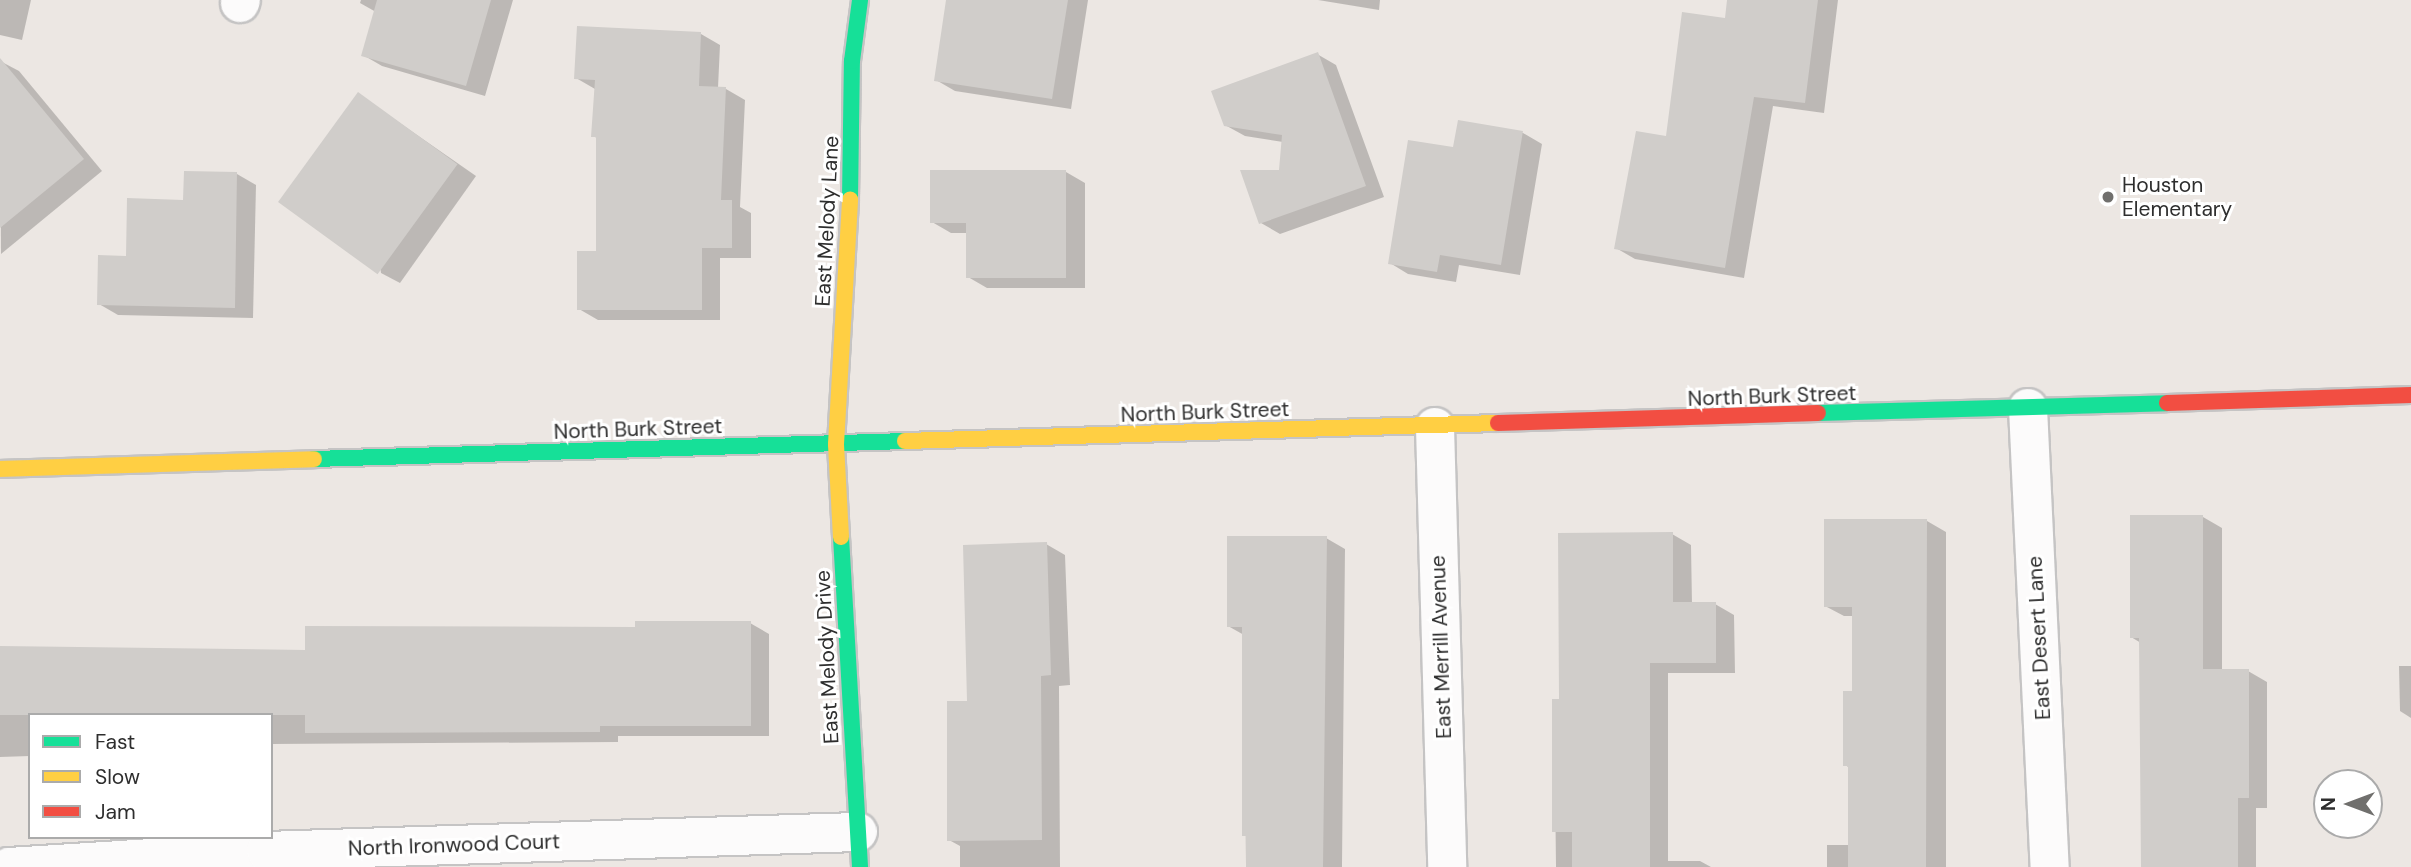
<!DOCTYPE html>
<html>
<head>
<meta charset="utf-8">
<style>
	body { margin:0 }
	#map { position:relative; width:2411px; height:867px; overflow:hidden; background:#ece7e3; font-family:"DM Sans",sans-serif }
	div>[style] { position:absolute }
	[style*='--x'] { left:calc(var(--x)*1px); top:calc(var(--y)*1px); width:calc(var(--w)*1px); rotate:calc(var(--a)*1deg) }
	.shadow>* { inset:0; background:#0003 }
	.building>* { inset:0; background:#d0cdca; transform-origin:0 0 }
	.roads { filter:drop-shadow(2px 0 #c5c4c4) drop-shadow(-2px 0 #c5c4c4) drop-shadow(0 2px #c5c4c4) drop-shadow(0 -2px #c5c4c4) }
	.street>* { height:38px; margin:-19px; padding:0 19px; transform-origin:19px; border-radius:19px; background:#fcfbfb }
	.fast>* { height:16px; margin:-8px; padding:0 8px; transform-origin:8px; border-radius:8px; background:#16e098 }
	.slow>* { height:16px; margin:-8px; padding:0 8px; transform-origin:8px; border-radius:8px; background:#ffcf43 }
	.jam>* { height:16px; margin:-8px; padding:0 8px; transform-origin:8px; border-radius:8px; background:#f24e42 }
	.dots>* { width:19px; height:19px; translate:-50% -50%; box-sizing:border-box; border:4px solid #fff; border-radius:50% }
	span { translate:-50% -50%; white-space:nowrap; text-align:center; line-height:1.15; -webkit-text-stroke:6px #fff; paint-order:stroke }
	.poi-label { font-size:21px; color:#2e2e2e }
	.left { translate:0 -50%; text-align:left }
	.street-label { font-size:21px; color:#2e2e2e }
	.legend { position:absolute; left:28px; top:713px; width:245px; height:126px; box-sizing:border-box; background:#fff; border:2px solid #ababab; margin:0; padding:9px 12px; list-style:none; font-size:21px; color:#2e2e2e }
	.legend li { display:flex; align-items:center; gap:14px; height:35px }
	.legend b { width:35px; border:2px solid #ababab }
	.north { position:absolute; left:2313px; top:769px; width:70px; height:70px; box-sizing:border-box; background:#fff; border:2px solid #ababab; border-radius:50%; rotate:270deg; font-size:19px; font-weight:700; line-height:28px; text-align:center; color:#2e2e2e }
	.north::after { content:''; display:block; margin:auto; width:24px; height:32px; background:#706f6d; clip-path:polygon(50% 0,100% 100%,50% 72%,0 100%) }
</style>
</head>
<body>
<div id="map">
	<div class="shadow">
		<i style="clip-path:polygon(0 0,31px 0,22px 40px,0 35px)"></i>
		<i style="clip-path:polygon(361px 0,513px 0,485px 96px,382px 66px,363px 55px,376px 12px,360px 3px)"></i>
		<i style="clip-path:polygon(948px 0,1088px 0,1071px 109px,955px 91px,936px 80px)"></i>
		<i style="clip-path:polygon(1318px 0,1380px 0,1379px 10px)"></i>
		<i style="clip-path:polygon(1729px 0,1838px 0,1824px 113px,1773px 106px,1744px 278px,1635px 259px,1616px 248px,1726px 20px)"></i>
		<i style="clip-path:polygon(701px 34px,720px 45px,718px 88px,726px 89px,745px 100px,740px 207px,751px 213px,751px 258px,720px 258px,720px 320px,598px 320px,579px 309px,597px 253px,597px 138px,593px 136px,595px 89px,576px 78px)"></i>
		<i style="clip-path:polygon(1317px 54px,1336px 65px,1384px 197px,1280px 234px,1261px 223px,1281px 172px,1283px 142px,1245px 136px,1225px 125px)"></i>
		<i style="clip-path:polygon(0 61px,19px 71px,102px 171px,1px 254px)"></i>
		<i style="clip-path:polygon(358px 94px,476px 176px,400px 283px,381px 273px)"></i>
		<i style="clip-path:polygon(1459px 122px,1523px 133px,1542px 144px,1520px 275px,1459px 265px,1456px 282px,1408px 274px,1390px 263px,1455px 149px)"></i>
		<i style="clip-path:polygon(1066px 172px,1085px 183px,1085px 288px,987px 288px,968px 277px,968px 233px,951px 233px,932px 222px)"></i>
		<i style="clip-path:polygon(237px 174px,256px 185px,253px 318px,118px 315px,99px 304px,128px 257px,185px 201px)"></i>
		<i style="clip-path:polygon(2203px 517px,2222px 528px,2222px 671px,2248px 671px,2267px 682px,2267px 808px,2256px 808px,2256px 867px,2142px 867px,2141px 643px,2131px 637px)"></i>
		<i style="clip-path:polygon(1927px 521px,1946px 532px,1946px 867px,1827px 867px,1827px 845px,1850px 845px,1850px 768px,1845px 765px,1854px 693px,1854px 616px,1844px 616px,1825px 606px)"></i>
		<i style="clip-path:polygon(1672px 534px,1691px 545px,1692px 604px,1715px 604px,1734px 615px,1735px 673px,1668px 673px,1668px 861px,1700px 861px,1711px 867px,1556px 867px,1554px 701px,1561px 701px)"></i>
		<i style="clip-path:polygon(1326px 538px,1345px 549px,1342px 867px,1246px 867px,1244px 635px,1228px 626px)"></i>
		<i style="clip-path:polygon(1046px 544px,1065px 555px,1070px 685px,1059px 686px,1060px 867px,960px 867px,960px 846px,949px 840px,968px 703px)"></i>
		<i style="clip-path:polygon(750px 623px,769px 634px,769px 736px,618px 736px,618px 742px,271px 744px,271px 715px,30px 715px,30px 756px,0 757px,0 649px,306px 651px)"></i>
		<i style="clip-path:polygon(2399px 666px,2411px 666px,2411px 718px,2400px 711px)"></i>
	</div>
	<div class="building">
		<i style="clip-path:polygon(377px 0,491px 0,466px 86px,361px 56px)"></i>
		<i style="clip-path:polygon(946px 0,1068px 0,1052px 99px,934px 81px)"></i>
		<i style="clip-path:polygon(1727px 0,1818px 0,1805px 103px,1754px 97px,1725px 268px,1614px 249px,1636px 131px,1666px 136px,1682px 12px,1725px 18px)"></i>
		<i style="clip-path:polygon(577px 26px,701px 32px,699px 86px,726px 87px,721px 200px,732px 200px,732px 248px,702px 248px,702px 310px,577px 310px,577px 251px,596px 251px,596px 137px,591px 137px,595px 80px,574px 79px)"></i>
		<i style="clip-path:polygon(1318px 52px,1366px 186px,1259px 224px,1240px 170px,1279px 170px,1282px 135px,1224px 126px,1211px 91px)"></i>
		<i style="clip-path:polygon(0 58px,84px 159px,0 228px)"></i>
		<i style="left:358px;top:92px;width:123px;height:136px;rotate:36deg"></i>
		<i style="clip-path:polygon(1458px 120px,1523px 131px,1501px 265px,1440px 255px,1437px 272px,1388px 264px,1408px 140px,1453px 147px)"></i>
		<i style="clip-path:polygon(930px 170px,1066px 170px,1066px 278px,966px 278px,966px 223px,930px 223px)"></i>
		<i style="clip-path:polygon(184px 171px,237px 172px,235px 308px,97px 305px,98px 255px,126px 256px,127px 198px,183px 200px)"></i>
		<i style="clip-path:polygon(2130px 515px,2203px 515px,2203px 669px,2249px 669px,2249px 798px,2238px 798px,2238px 867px,2141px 867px,2139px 638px,2130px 638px)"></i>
		<i style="clip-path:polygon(1824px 519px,1927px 519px,1926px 867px,1848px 867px,1848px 766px,1843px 766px,1843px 691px,1852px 691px,1852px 607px,1824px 607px)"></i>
		<i style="clip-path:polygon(1673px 532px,1673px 602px,1716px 602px,1716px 663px,1650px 663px,1650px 867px,1572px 867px,1572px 832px,1552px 832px,1552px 699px,1559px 699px,1558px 533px)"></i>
		<i style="clip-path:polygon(1227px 536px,1327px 536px,1323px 867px,1246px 867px,1246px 836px,1242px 836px,1242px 627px,1227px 627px)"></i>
		<i style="clip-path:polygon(1047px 542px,1051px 675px,1041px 676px,1042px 840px,947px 841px,947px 701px,967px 701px,963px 545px)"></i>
		<i style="clip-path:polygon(635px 621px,751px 621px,751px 726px,600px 726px,600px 732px,305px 733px,305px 715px,0 715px,0 646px,305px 650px,305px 626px,635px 627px)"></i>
	</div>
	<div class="roads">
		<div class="street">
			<i style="--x:240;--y:3;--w:3;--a:-72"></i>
			<i style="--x:2028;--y:408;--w:460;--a:87.3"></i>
			<i style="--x:1435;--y:427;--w:440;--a:88.4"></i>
			<i style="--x:9;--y:867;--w:257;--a:-3.6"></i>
			<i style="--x:266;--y:851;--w:592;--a:-1.84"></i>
		</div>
		<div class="fast">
			<i style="--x:850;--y:199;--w:138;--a:-89.2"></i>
			<i style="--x:852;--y:61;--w:62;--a:-82.5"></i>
			<i style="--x:1818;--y:413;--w:349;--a:-1.6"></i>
			<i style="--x:314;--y:459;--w:591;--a:-1.74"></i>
			<i style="--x:841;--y:537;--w:331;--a:86.7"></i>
		</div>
		<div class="slow">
			<i style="--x:905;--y:441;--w:593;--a:-1.74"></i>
			<i style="--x:0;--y:469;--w:314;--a:-1.8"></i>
			<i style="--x:841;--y:537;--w:93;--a:-93.1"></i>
			<i style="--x:836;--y:444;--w:245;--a:-86.7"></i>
		</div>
		<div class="jam">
			<i style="--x:2167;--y:403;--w:244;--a:-1.9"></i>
			<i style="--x:1498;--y:423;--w:320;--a:-1.8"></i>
		</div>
	</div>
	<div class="dots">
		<i style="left:2108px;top:197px;background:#706f6d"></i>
	</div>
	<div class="poi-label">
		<span class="left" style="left:2122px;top:197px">Houston<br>Elementary</span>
	</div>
	<div class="street-label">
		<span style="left:827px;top:221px;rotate:-87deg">East Melody Lane</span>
		<span style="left:1772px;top:396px;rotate:-2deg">North Burk Street</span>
		<span style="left:1205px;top:412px;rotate:-2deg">North Burk Street</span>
		<span style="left:638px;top:429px;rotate:-2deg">North Burk Street</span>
		<span style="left:2039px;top:638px;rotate:-93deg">East Desert Lane</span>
		<span style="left:1441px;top:647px;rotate:-92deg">East Merrill Avenue</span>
		<span style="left:827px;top:657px;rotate:-93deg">East Melody Drive</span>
		<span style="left:454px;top:845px;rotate:-2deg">North Ironwood Court</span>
	</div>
	<ul class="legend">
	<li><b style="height:9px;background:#16e098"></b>Fast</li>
	<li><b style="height:9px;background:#ffcf43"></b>Slow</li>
	<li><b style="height:9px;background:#f24e42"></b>Jam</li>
	</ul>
	<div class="north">N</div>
</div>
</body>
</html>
